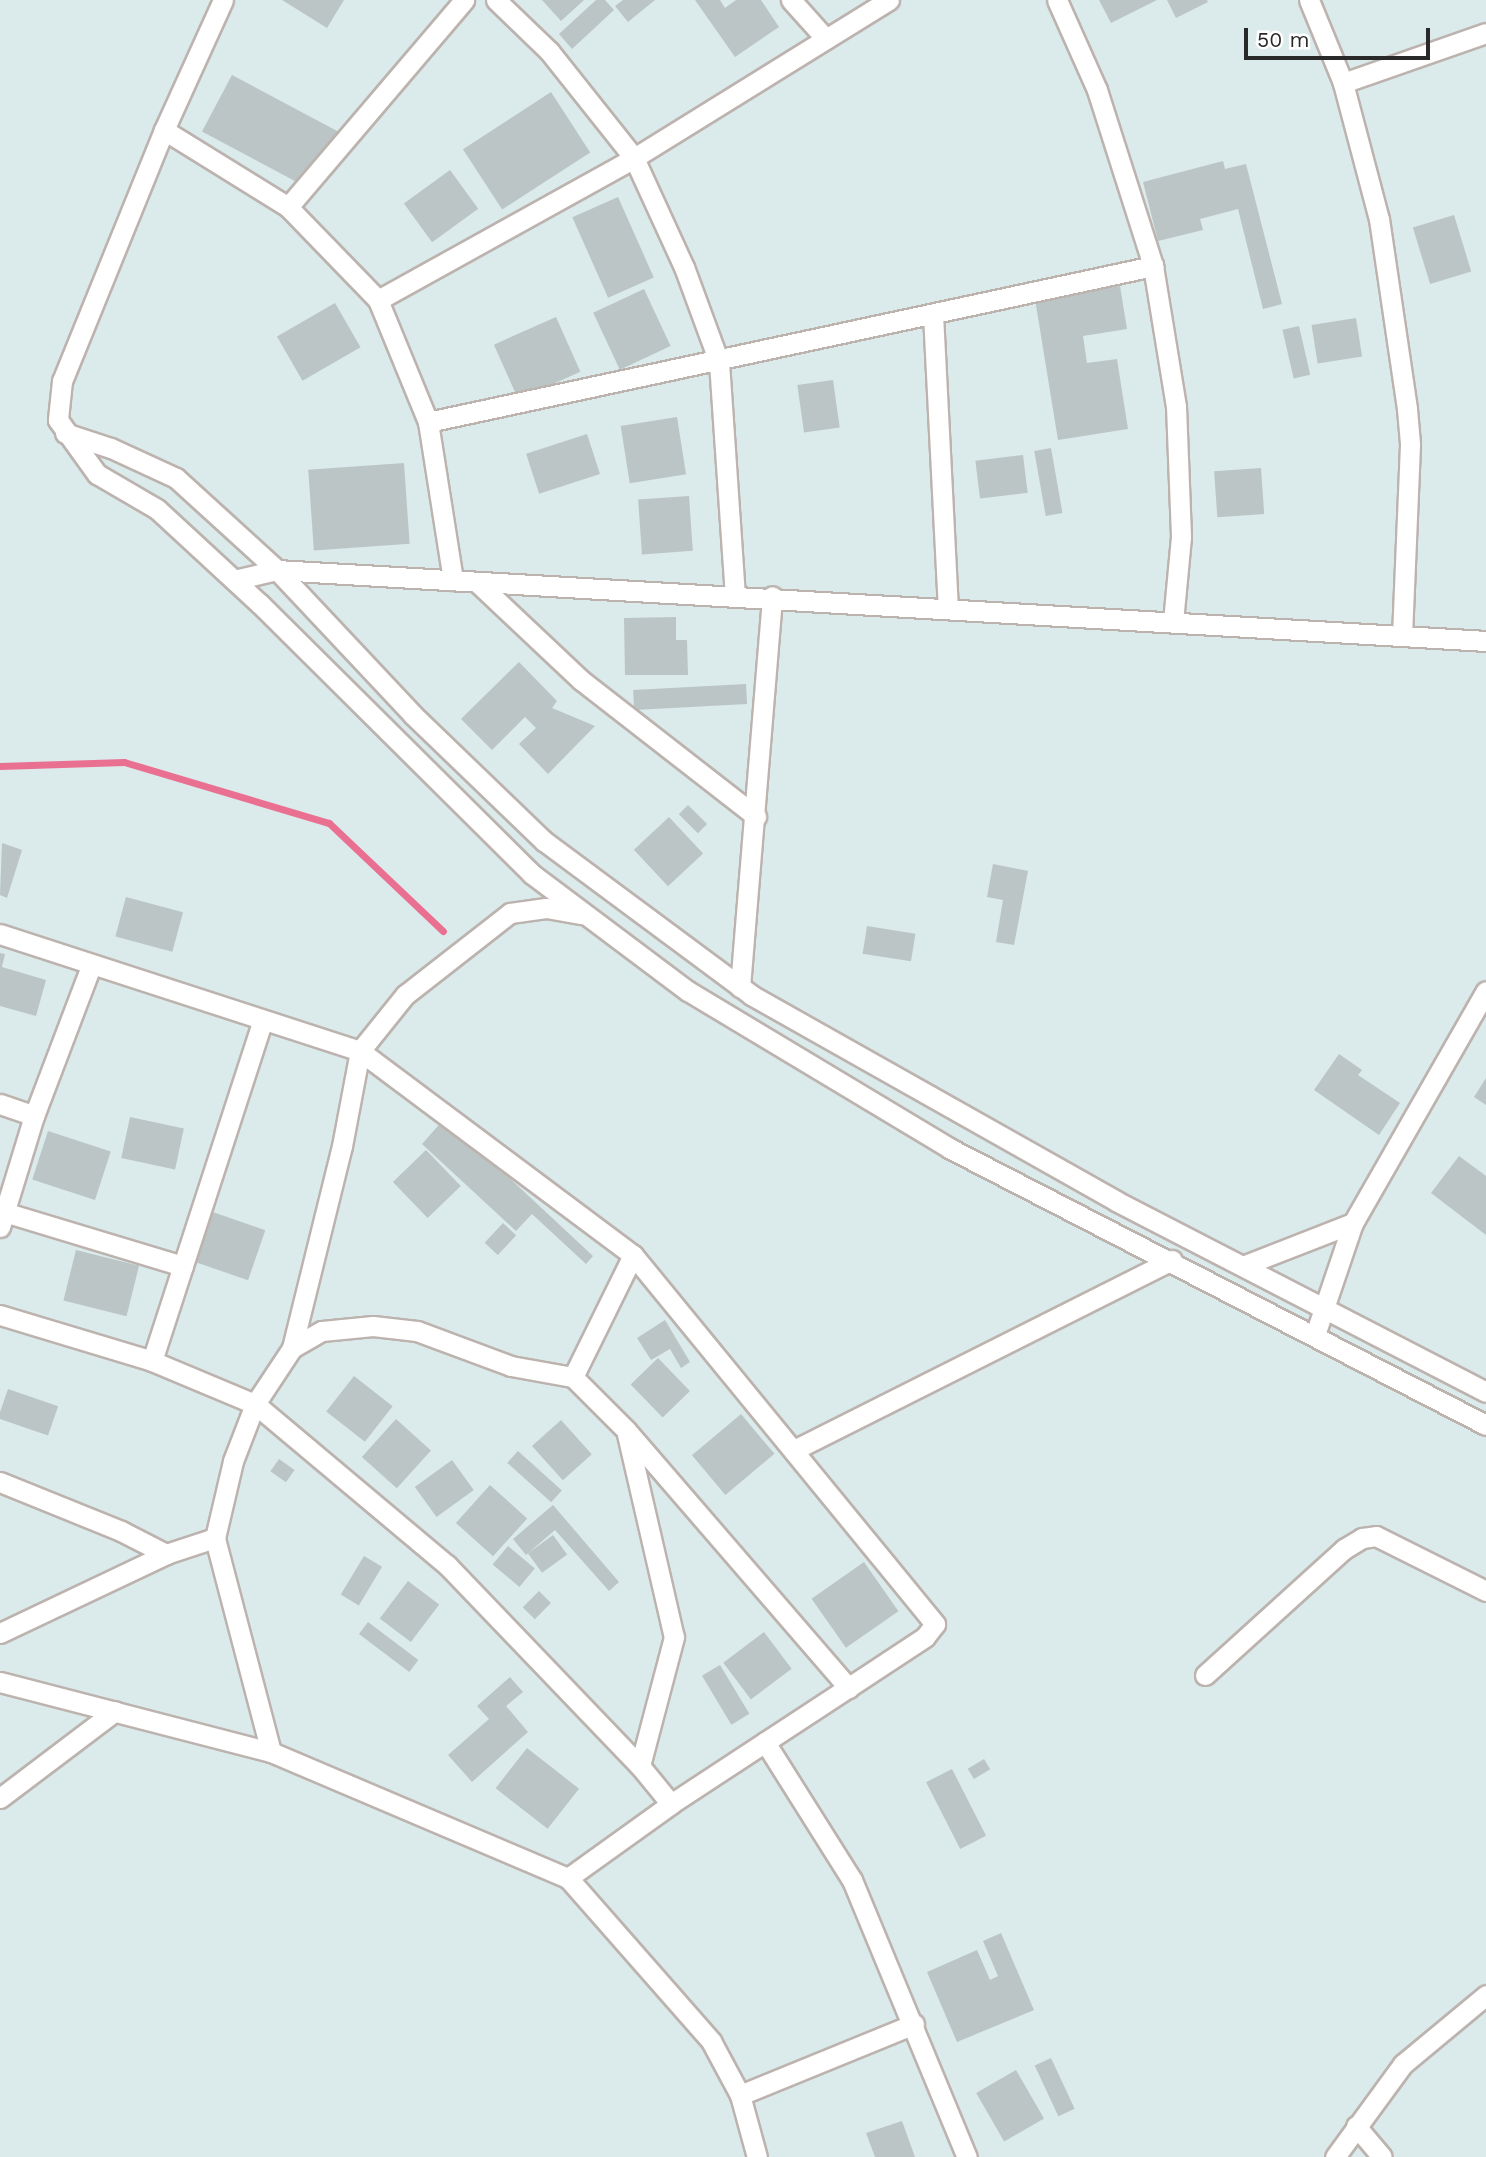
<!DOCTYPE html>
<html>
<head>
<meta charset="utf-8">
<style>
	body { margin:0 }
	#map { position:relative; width:1486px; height:2157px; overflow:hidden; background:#dbeaeb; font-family:"Work Sans",sans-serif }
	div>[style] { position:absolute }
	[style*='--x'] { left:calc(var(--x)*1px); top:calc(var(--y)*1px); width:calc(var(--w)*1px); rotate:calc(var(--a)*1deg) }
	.stream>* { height:7px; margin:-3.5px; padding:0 3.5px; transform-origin:3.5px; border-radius:3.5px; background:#ea7092 }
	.building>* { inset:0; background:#bbc5c6; transform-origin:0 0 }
	.roads { filter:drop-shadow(2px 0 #bcb3af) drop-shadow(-2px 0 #bcb3af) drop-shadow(0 2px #bcb3af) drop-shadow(0 -2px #bcb3af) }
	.minor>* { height:19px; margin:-9.5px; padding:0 9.5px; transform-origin:9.5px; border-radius:9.5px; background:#fff }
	span { translate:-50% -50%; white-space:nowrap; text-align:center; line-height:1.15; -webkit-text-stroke:5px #fff; paint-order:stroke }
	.scale { position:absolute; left:1244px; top:28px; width:186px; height:32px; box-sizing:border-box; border:4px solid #292929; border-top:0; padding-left:9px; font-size:21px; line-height:24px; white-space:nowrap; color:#292929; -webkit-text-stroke:5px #fff; paint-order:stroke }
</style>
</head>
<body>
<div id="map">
	<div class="stream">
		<i style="--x:0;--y:766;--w:124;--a:-1.8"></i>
		<i style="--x:124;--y:762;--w:214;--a:16.6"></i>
		<i style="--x:329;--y:823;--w:157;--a:43.5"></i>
	</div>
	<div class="building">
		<i style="clip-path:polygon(282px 0,344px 0,327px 28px)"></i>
		<i style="clip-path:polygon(542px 0,584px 0,561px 21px)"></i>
		<i style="clip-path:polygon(596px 0,605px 0,614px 10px,572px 49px,559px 34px)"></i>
		<i style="clip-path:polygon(623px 0,655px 0,628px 22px,615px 6px)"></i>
		<i style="clip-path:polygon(695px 0,720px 0,725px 8px,736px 0,761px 0,779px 27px,735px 57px)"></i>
		<i style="clip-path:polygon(1099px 0,1157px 0,1111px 23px)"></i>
		<i style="clip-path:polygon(1167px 0,1207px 0,1208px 2px,1176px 18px)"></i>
		<i style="left:232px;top:75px;width:126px;height:64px;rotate:28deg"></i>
		<i style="left:551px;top:92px;width:72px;height:105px;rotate:57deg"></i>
		<i style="clip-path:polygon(1223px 161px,1225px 169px,1246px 164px,1282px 304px,1263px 309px,1238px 209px,1200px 219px,1203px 230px,1158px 241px,1143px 182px)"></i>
		<i style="left:450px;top:170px;width:48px;height:57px;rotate:54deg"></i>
		<i style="left:618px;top:197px;width:88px;height:50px;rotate:66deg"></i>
		<i style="left:1454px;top:215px;width:59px;height:43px;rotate:73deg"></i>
		<i style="clip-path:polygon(1120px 286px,1127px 329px,1083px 336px,1087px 363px,1117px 359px,1128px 429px,1058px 440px,1035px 299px)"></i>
		<i style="left:644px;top:289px;width:63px;height:56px;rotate:65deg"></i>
		<i style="left:335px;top:303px;width:51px;height:67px;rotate:60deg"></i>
		<i style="left:556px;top:317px;width:60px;height:68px;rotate:66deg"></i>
		<i style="left:1356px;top:318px;width:39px;height:45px;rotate:81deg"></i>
		<i style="left:1299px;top:326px;width:50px;height:17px;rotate:77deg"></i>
		<i style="left:833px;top:380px;width:48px;height:36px;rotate:82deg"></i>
		<i style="left:677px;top:417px;width:58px;height:57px;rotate:81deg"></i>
		<i style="left:587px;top:434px;width:42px;height:64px;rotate:72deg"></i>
		<i style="left:1051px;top:448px;width:66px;height:17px;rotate:80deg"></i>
		<i style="left:1023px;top:455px;width:38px;height:48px;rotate:83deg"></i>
		<i style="left:404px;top:463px;width:81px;height:96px;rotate:86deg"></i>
		<i style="left:1261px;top:468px;width:46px;height:47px;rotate:86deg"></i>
		<i style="left:689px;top:496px;width:55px;height:51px;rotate:86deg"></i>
		<i style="clip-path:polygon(676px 617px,676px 640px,687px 640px,688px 675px,625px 675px,624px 618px)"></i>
		<i style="clip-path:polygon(519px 662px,557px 701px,552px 708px,595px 726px,548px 774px,519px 744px,536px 728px,525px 717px,492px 750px,461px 719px)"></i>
		<i style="left:746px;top:684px;width:20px;height:113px;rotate:87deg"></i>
		<i style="left:688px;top:805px;width:27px;height:13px;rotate:45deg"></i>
		<i style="left:669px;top:817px;width:50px;height:48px;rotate:47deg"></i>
		<i style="clip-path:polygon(2px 843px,22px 850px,7px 898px,0 895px)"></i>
		<i style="clip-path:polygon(993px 864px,1028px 871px,1014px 945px,996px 942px,1003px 900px,987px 897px)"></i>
		<i style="left:126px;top:897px;width:59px;height:41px;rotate:15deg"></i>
		<i style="left:867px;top:926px;width:49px;height:28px;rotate:9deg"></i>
		<i style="clip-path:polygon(0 953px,5px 954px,2px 967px,46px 980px,36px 1016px,0 1006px)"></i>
		<i style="clip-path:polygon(1339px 1054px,1362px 1070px,1358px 1075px,1400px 1103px,1379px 1135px,1314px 1090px)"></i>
		<i style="clip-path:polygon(1486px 1078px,1486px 1105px,1474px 1097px)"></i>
		<i style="left:130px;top:1117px;width:55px;height:42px;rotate:12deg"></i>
		<i style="clip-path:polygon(445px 1118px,593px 1256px,586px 1264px,532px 1214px,516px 1231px,422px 1144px)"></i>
		<i style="left:48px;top:1131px;width:66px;height:51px;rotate:18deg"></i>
		<i style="left:426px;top:1150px;width:50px;height:46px;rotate:46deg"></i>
		<i style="clip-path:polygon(1459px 1156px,1486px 1176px,1486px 1235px,1431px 1193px)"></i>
		<i style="left:201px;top:1208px;width:68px;height:53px;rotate:19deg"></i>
		<i style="left:503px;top:1223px;width:18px;height:27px;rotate:43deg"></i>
		<i style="left:76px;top:1250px;width:65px;height:52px;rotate:14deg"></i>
		<i style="clip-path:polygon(665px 1320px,690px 1362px,681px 1368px,670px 1349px,651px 1360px,637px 1338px)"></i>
		<i style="left:658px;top:1358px;width:46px;height:38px;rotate:46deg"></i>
		<i style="left:354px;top:1376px;width:49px;height:45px;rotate:38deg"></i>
		<i style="left:8px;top:1389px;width:53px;height:31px;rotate:19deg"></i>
		<i style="left:741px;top:1414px;width:52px;height:64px;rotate:50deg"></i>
		<i style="left:396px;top:1419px;width:47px;height:51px;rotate:42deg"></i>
		<i style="left:561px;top:1420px;width:46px;height:39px;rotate:48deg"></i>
		<i style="left:518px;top:1451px;width:59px;height:16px;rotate:42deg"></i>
		<i style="left:279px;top:1459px;width:19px;height:15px;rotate:35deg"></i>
		<i style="left:452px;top:1460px;width:37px;height:46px;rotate:54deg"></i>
		<i style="left:490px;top:1485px;width:50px;height:51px;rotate:42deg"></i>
		<i style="clip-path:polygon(553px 1505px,619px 1582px,609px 1591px,555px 1530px,526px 1555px,513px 1539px)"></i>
		<i style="left:553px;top:1535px;width:24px;height:31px;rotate:54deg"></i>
		<i style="left:508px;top:1546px;width:35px;height:24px;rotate:40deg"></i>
		<i style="left:364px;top:1556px;width:21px;height:45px;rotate:31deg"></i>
		<i style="left:864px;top:1562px;width:60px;height:64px;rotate:55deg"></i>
		<i style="left:408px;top:1581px;width:39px;height:47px;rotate:37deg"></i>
		<i style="left:539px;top:1591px;width:17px;height:23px;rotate:45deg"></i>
		<i style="left:368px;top:1622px;width:63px;height:15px;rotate:37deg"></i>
		<i style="left:764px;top:1632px;width:46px;height:51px;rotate:53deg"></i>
		<i style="left:720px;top:1665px;width:57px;height:21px;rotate:59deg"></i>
		<i style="clip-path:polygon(510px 1677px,523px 1692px,506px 1706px,528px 1732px,472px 1782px,448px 1755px,489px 1719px,477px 1706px)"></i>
		<i style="left:527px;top:1748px;width:66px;height:51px;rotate:38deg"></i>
		<i style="left:984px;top:1759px;width:12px;height:19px;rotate:59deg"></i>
		<i style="left:952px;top:1769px;width:75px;height:29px;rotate:63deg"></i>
		<i style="clip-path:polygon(1001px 1933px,1034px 2010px,957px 2042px,927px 1972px,977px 1950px,990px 1980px,998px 1976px,983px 1941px)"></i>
		<i style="left:1051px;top:2058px;width:56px;height:18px;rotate:65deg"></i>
		<i style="left:1016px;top:2070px;width:56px;height:46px;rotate:60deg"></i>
		<i style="clip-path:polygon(902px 2121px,915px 2157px,875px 2157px,866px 2133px)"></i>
	</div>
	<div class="roads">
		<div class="minor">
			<i style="--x:223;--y:0;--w:143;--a:114.4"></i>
			<i style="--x:164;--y:130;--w:271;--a:112.1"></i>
			<i style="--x:62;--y:381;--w:39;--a:96"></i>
			<i style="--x:58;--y:420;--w:67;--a:54.2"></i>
			<i style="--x:97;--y:474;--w:69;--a:30.3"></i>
			<i style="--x:157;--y:509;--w:140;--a:42.7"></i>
			<i style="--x:260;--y:604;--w:383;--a:44.8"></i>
			<i style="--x:532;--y:874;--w:195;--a:36.9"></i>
			<i style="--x:688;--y:991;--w:305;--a:31"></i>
			<i style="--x:949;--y:1148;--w:604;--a:27.29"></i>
			<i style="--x:496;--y:0;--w:74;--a:43.9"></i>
			<i style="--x:549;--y:51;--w:137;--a:51.5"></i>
			<i style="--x:634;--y:158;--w:120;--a:65.4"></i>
			<i style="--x:684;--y:267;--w:101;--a:69.8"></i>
			<i style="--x:719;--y:362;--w:233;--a:86.1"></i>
			<i style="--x:791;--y:0;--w:52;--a:48.1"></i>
			<i style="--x:1057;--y:0;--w:98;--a:66"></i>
			<i style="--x:1097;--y:90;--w:185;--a:72.3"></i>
			<i style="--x:1153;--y:266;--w:142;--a:80.7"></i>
			<i style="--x:1176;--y:406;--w:131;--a:87.8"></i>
			<i style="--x:1181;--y:537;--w:85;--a:95.4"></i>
			<i style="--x:1309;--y:0;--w:90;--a:67.7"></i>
			<i style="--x:1343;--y:83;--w:141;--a:75.2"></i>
			<i style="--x:1379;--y:219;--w:192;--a:81.6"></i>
			<i style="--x:1407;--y:409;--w:36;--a:85"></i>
			<i style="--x:1410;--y:445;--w:191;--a:92.4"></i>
			<i style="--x:1343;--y:83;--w:151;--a:-19.3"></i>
			<i style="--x:164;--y:130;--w:146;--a:31.8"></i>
			<i style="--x:288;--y:207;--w:129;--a:45.9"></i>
			<i style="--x:378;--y:300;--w:132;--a:67.7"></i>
			<i style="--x:428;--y:422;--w:160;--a:81"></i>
			<i style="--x:288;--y:207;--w:272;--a:-49.6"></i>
			<i style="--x:378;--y:300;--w:293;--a:-29"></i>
			<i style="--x:634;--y:158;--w:300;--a:-31.8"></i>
			<i style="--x:933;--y:314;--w:293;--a:87.1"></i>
			<i style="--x:428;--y:422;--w:742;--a:-12.14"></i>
			<i style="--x:65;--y:433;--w:48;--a:18.1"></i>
			<i style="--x:111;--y:448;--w:72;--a:24.8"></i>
			<i style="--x:176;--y:478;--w:137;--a:42.3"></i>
			<i style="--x:277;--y:570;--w:199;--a:46.8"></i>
			<i style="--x:413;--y:715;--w:182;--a:43.9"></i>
			<i style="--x:544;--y:841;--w:258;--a:36.6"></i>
			<i style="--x:751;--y:995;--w:419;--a:29.4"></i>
			<i style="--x:1116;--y:1201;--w:416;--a:27.3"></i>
			<i style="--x:234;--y:580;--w:44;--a:-13.1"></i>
			<i style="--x:277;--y:570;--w:1211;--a:3.36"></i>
			<i style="--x:478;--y:583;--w:141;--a:43.3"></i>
			<i style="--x:581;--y:680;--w:222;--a:37.9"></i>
			<i style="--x:0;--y:934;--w:379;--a:18"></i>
			<i style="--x:360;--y:1051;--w:341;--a:36.8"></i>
			<i style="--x:633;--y:1255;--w:477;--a:50.7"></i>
			<i style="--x:935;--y:1624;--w:16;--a:128"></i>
			<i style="--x:925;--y:1637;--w:304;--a:146.7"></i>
			<i style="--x:671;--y:1804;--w:127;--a:144.3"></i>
			<i style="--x:740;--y:987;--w:392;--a:-85.3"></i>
			<i style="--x:0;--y:1104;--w:36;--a:19"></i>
			<i style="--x:4;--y:1212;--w:187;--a:16.8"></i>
			<i style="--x:0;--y:1227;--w:116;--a:-73"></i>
			<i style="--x:34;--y:1116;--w:160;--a:-69.2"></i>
			<i style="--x:1245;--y:1265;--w:116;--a:-21.3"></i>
			<i style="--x:0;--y:1315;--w:159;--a:16.8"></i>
			<i style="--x:152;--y:1361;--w:112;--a:22.7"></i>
			<i style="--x:255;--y:1404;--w:251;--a:40"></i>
			<i style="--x:447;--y:1565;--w:279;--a:46.2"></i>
			<i style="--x:640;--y:1766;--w:49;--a:50.8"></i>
			<i style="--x:1315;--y:1335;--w:118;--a:-71.3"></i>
			<i style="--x:1353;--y:1223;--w:267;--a:-60.2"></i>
			<i style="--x:292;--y:1348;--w:34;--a:-30"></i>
			<i style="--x:322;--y:1331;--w:51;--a:-5.6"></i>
			<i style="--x:373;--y:1326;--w:44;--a:6.5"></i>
			<i style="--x:417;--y:1331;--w:100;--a:20.4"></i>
			<i style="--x:511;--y:1366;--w:63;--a:10.1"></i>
			<i style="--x:573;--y:1377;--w:75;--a:45"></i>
			<i style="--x:626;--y:1430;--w:341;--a:49.2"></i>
			<i style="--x:152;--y:1361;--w:356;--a:-72"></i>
			<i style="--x:573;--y:1377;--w:136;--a:-63.8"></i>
			<i style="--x:627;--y:1434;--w:208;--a:77"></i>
			<i style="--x:674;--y:1637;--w:133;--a:104.8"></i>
			<i style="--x:794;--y:1450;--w:423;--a:-26.7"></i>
			<i style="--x:0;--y:1482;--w:131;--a:22"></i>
			<i style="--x:121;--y:1531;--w:51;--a:27.1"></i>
			<i style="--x:0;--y:1633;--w:184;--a:-25.4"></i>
			<i style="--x:166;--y:1554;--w:52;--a:-18.1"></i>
			<i style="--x:1205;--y:1675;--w:188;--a:-42.2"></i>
			<i style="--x:1344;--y:1549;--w:21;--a:-31"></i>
			<i style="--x:1362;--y:1538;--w:14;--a:-8"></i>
			<i style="--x:1376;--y:1536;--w:123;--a:26.6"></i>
			<i style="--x:0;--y:1682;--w:280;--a:14.5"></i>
			<i style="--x:271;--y:1752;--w:323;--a:23"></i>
			<i style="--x:568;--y:1878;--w:217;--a:48.7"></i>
			<i style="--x:711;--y:2041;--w:61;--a:61.8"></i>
			<i style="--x:740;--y:2095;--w:64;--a:74.7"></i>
			<i style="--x:765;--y:1742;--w:163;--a:57.8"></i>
			<i style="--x:852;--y:1880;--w:300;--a:67.5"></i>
			<i style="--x:271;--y:1752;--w:221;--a:-104.7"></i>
			<i style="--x:215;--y:1538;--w:79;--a:-76.8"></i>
			<i style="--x:233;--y:1461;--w:61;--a:-68.9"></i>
			<i style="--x:255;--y:1404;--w:67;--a:-56.5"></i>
			<i style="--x:292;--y:1348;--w:208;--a:-76.1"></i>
			<i style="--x:342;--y:1146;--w:97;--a:-79.3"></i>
			<i style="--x:360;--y:1051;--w:72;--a:-51.2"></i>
			<i style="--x:405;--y:995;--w:133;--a:-38"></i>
			<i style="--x:510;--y:913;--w:36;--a:-8"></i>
			<i style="--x:546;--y:908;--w:36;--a:10"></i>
			<i style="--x:0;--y:1798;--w:144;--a:-37.1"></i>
			<i style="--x:740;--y:2095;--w:188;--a:-22.2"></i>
			<i style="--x:1356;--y:2126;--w:40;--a:50"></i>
			<i style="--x:1335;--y:2157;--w:115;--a:-53.8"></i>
			<i style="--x:1403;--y:2064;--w:108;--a:-39.7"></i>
		</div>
	</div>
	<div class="scale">50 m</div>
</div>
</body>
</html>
